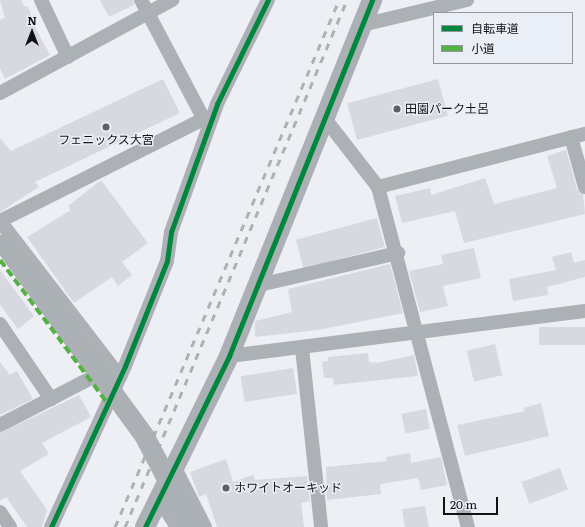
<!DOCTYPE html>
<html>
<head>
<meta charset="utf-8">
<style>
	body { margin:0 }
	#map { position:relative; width:585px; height:527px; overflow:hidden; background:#edeff4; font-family:Literata,"Noto Sans JP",serif }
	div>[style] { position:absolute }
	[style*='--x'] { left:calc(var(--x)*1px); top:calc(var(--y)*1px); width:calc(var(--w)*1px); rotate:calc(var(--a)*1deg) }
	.building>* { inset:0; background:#d8d8e1; transform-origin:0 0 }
	.street>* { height:14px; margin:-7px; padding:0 7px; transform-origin:7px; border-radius:7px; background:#acb1b5 }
	.secondary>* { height:20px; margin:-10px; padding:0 10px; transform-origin:10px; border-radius:10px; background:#abb0b4 }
	.rail>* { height:3px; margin-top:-1.5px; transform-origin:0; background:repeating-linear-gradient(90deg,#adb1b4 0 7px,transparent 0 14px) }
	.secondary-bridge>* { height:20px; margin:-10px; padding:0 10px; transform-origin:10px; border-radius:10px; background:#abb0b4 }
	.quiet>* { height:4px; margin-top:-2px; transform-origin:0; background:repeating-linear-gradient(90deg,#54b144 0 8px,transparent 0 12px) }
	.cycleway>* { height:5px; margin:-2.5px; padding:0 2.5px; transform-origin:2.5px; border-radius:2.5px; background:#00873e }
	.dots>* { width:11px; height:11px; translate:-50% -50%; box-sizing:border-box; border:2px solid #eaeef7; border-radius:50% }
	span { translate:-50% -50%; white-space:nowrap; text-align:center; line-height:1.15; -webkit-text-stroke:3px #eaeef7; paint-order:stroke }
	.poi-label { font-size:12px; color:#111215 }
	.left { translate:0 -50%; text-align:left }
	.legend { position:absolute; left:433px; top:12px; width:140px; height:52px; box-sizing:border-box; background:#eaeef7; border:1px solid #93969d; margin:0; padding:5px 7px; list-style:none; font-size:12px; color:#111215 }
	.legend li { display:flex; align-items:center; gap:8px; height:20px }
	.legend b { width:20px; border:1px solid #93969d }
	.north { position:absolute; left:12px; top:12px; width:40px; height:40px; -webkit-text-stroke:3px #eaeef7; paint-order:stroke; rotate:0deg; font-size:11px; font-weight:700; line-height:16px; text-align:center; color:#111215 }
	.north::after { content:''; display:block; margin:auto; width:14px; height:18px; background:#111215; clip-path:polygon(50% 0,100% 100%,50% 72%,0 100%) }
	.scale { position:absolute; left:443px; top:497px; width:55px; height:18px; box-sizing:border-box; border:2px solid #111215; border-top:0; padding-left:5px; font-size:12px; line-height:14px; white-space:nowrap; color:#111215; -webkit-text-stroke:3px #eaeef7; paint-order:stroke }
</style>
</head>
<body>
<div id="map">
	<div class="building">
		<i style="clip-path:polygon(0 0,21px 0,25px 7px,28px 6px,36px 29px,50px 55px,5px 79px,0 68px,0 20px,5px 18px)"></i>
		<i style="clip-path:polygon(100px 0,133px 0,134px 5px,109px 17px)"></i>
		<i style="clip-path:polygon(163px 79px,180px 113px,35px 182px,39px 187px,0 212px,0 138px,11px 151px)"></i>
		<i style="left:438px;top:79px;width:38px;height:94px;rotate:75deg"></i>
		<i style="clip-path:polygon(566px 150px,577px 189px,583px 195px,585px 214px,464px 243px,455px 211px,402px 223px,395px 196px,430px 188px,431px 195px,485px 178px,494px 204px,557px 188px,547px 156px)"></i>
		<i style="clip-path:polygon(101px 180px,148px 243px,122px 262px,132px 275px,118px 286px,112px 277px,74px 303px,27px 237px,71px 210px,68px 206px)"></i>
		<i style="left:377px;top:218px;width:30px;height:84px;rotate:75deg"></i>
		<i style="clip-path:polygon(474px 248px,481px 278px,443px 286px,448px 306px,420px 312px,409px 271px,443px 264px,441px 255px)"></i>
		<i style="clip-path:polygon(571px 252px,574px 263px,585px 260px,585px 277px,547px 287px,548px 295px,513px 301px,509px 279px,556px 270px,552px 257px)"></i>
		<i style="clip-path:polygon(390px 264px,403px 313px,318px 330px,255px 337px,255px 321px,292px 312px,288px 289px)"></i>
		<i style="clip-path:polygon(0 270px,34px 316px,18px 329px,0 305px)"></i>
		<i style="left:585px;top:327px;width:18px;height:46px;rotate:90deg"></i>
		<i style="left:495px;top:344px;width:32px;height:29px;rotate:77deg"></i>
		<i style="clip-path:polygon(368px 353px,369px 362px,377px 363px,414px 355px,418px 376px,334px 385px,333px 378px,324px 378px,322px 362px,328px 361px,328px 357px)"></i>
		<i style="clip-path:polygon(0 362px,10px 375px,17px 371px,33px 399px,0 415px)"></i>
		<i style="left:293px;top:368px;width:26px;height:53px;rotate:81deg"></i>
		<i style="clip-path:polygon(79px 395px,91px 417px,42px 443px,49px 454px,20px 471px,47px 510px,42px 527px,27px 527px,6px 497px,0 501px,0 433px)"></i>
		<i style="clip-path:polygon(541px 403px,549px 436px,465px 456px,457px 425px,525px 411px,524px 408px)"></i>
		<i style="left:426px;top:409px;width:20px;height:25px;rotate:79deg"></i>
		<i style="clip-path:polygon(410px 453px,411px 463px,441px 457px,447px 485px,421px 490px,418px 478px,380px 484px,381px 494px,327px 500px,326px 467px,387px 461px,386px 457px)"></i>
		<i style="clip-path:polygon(226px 459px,233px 482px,253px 475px,255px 480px,307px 476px,310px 501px,301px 503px,304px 527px,217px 527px,206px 494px,199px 497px,190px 472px)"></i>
		<i style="left:560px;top:468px;width:23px;height:41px;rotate:70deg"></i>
		<i style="clip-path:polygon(425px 506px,429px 527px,405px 527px,402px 509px)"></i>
	</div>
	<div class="street">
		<i style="--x:41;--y:0;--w:63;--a:64.7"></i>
		<i style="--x:141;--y:0;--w:144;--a:62.2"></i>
		<i style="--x:362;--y:25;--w:108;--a:-13.4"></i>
		<i style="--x:0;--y:93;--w:196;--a:-28.4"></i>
		<i style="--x:326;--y:120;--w:85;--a:52.2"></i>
		<i style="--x:378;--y:187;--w:352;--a:75.2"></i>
		<i style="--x:571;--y:137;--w:52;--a:74.4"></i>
		<i style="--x:378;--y:187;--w:214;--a:-14.4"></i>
		<i style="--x:0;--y:221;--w:226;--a:-26.6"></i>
		<i style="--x:0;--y:221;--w:197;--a:52.4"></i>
		<i style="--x:255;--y:286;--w:147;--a:-13"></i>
		<i style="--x:0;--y:324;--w:91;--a:55.8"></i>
		<i style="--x:302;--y:348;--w:180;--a:83.9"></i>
		<i style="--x:229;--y:356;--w:359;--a:-7.2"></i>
		<i style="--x:0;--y:425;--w:102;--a:-27.3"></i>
		<i style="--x:175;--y:468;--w:66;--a:63"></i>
		<i style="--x:158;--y:497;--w:36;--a:58"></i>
		<i style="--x:0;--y:512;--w:18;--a:56"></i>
		<i style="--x:51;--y:527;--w:177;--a:-65.3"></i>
		<i style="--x:125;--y:366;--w:113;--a:-68.2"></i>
		<i style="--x:167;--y:261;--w:29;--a:-82"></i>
		<i style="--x:171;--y:232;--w:136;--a:-70.2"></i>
		<i style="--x:217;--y:104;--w:116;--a:-63.9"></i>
	</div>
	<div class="secondary">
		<i style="--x:145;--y:527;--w:191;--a:-63.8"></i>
		<i style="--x:229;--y:356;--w:384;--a:-68.1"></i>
	</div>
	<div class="rail">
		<i style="--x:115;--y:527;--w:573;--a:-66.97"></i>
		<i style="--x:125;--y:527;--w:572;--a:-67.16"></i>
	</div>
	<div class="secondary-bridge">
		<i style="--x:4;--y:244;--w:239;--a:53.8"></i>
		<i style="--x:145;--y:437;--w:102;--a:62.4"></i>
	</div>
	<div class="quiet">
		<i style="--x:0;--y:260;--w:180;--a:53.1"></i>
	</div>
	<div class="cycleway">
		<i style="--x:51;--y:527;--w:177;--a:-65.3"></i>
		<i style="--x:125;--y:366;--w:113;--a:-68.2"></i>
		<i style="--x:167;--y:261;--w:29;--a:-82"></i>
		<i style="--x:171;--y:232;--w:136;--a:-70.2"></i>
		<i style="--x:217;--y:104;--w:116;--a:-63.9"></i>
		<i style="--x:145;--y:527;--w:191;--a:-63.8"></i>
		<i style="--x:229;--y:356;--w:384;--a:-68.1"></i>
	</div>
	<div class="dots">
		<i style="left:397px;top:109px;background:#5e5f63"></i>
		<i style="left:106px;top:127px;background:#5e5f63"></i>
		<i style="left:226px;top:488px;background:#5e5f63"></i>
	</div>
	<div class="poi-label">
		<span class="left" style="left:405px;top:109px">田園パーク土呂</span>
		<span style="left:106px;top:140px">フェニックス大宮</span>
		<span class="left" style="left:234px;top:488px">ホワイトオーキッド</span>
	</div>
	<ul class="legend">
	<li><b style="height:5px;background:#00873e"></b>自転車道</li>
	<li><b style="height:5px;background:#54b144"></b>小道</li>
	</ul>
	<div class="north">N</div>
	<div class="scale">20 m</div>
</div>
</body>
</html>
